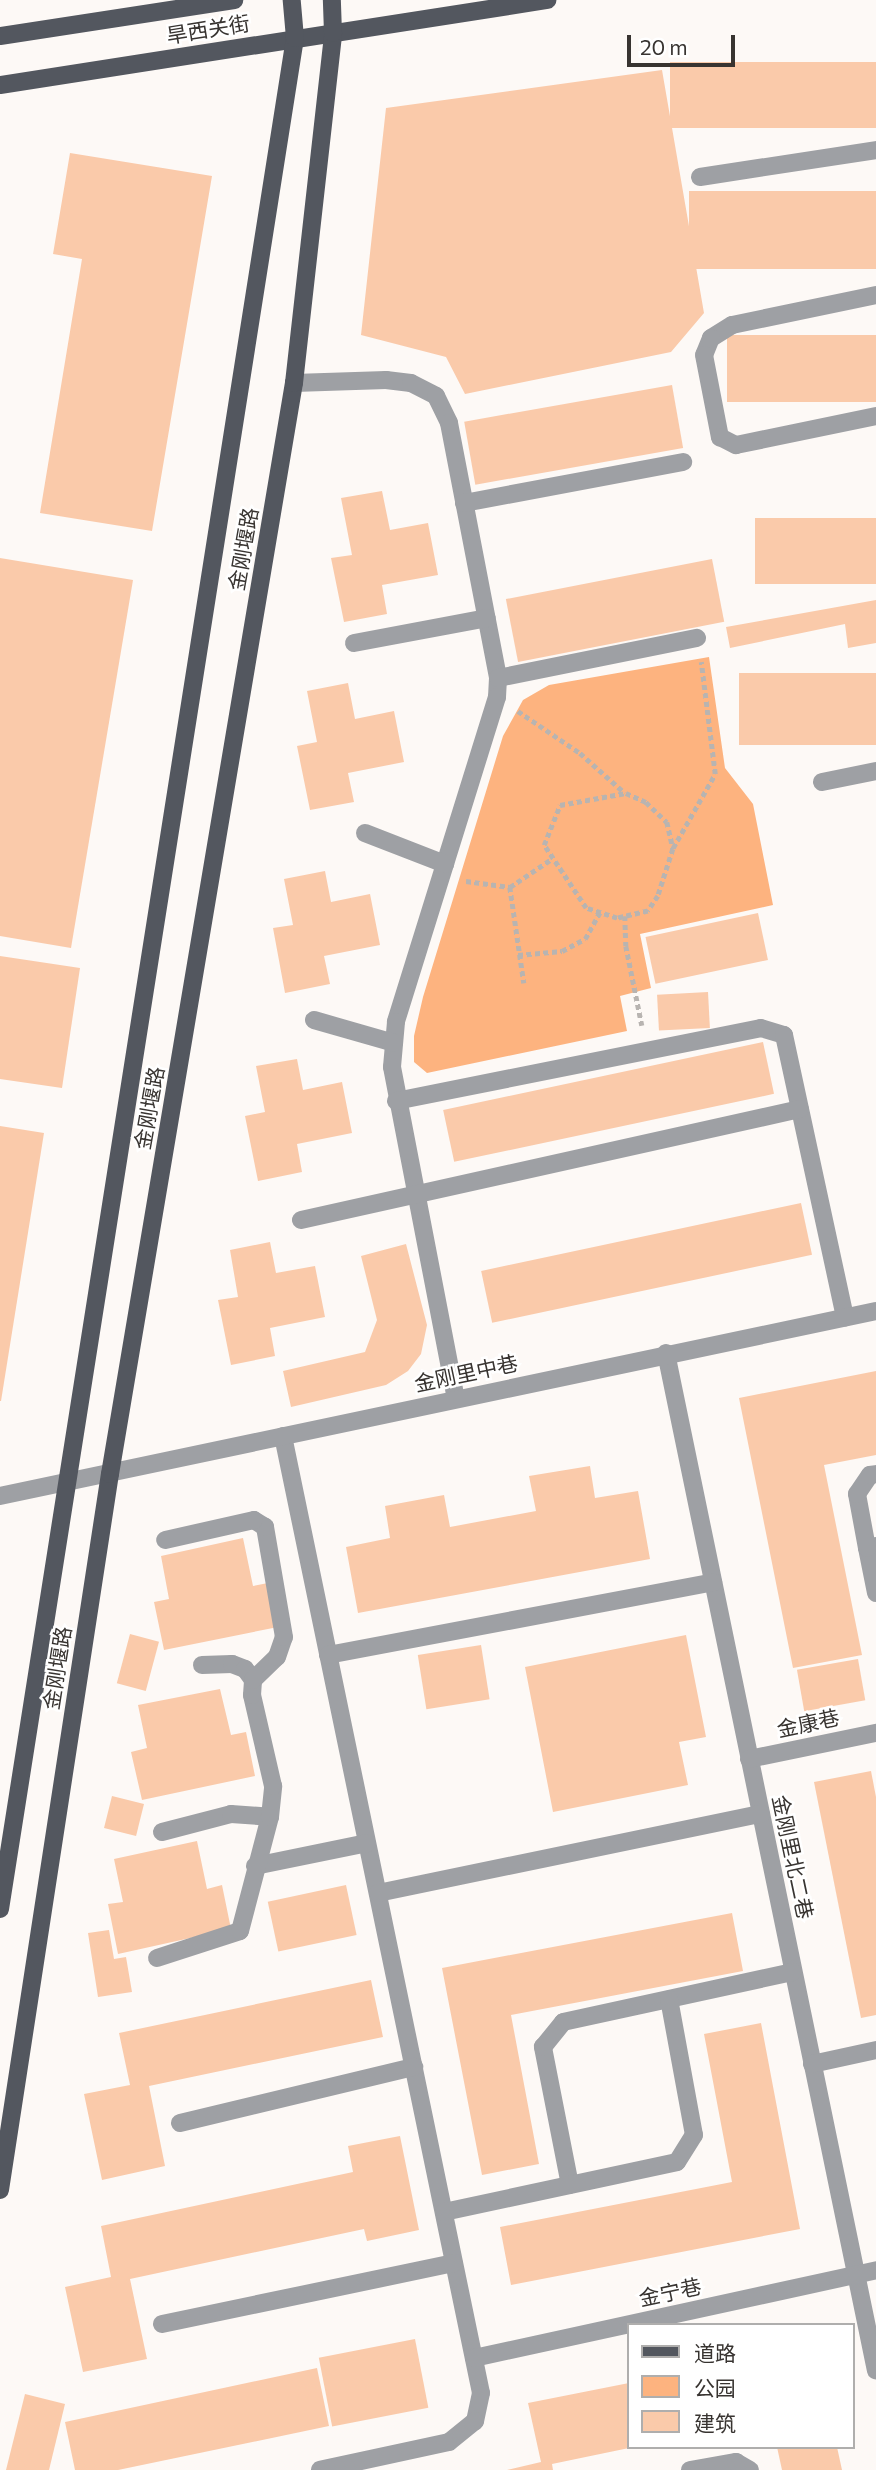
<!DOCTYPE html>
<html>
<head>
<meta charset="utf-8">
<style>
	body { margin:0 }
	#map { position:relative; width:876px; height:2470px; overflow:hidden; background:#fdf9f6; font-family:Commissioner,"Noto Sans SC",sans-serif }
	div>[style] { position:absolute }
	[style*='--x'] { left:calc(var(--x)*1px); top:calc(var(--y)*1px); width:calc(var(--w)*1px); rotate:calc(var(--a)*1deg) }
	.green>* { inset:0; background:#fdb37f }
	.building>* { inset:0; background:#facaaa; transform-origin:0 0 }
	.path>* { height:4.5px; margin-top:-2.25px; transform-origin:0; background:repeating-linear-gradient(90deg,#b8b4b1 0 5px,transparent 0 8.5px) }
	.minor>* { height:18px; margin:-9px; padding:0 9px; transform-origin:9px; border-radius:9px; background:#9ea0a4 }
	.major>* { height:18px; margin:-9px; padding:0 9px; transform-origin:9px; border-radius:9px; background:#53575f }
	span { translate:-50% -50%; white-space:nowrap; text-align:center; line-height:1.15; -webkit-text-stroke:5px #fff; paint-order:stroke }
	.street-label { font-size:21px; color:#383431 }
	.legend { position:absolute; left:627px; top:2323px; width:228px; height:126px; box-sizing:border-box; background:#fff; border:2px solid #afaead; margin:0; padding:9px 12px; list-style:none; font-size:21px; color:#383431 }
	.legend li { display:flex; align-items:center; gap:14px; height:35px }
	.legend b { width:35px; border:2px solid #afaead }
	.scale { position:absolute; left:627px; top:35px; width:108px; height:32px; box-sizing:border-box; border:4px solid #383431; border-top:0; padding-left:9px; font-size:21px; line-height:24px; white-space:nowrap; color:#383431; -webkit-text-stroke:5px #fff; paint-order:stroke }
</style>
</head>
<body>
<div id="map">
	<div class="green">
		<i style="clip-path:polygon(709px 657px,725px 768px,753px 804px,773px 905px,640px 934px,651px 988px,620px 996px,627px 1031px,427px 1073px,414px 1062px,414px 1036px,423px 997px,503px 736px,523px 700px,549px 685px)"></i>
	</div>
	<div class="building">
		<i style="left:876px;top:62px;width:66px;height:206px;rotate:90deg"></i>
		<i style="clip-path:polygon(662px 70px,704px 313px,671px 352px,465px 394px,446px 357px,361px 335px,386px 108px)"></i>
		<i style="clip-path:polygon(70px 153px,212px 176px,152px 531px,40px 513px,82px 259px,53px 254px)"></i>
		<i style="left:876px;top:191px;width:78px;height:187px;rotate:90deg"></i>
		<i style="left:876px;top:335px;width:67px;height:149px;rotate:90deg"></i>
		<i style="left:672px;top:385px;width:64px;height:211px;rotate:80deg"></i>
		<i style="clip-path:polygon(382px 491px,390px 530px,428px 523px,438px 575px,382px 585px,387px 614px,344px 622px,331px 558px,352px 555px,341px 498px)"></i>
		<i style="left:876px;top:518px;width:66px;height:121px;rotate:90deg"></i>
		<i style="clip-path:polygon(0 558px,133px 580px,71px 948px,0 936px)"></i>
		<i style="left:712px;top:559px;width:64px;height:210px;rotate:79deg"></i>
		<i style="clip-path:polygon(876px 600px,876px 643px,848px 648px,845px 624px,730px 648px,726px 627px)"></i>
		<i style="left:876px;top:673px;width:72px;height:137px;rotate:90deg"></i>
		<i style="clip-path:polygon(348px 683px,355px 719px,394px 711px,404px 762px,348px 773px,354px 802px,310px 810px,297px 746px,317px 742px,307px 691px)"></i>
		<i style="clip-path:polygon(325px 871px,331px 902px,370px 894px,380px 945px,324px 956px,330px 984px,285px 993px,273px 928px,293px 925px,284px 879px)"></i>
		<i style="left:758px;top:913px;width:48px;height:115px;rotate:78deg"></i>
		<i style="clip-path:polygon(0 956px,80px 968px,62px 1088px,0 1079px)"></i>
		<i style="left:708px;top:992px;width:36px;height:51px;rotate:87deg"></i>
		<i style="left:763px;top:1042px;width:53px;height:327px;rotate:78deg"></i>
		<i style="clip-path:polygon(297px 1059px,303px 1090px,342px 1082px,352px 1133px,297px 1144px,302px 1172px,258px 1181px,245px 1116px,265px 1112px,256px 1066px)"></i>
		<i style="clip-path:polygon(0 1126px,44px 1133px,1px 1401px,0 1401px)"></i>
		<i style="left:801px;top:1203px;width:53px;height:327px;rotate:78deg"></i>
		<i style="clip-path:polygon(270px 1242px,276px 1273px,315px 1266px,325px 1317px,270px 1328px,275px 1356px,231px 1365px,218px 1300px,238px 1297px,230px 1250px)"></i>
		<i style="clip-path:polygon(406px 1244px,427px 1325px,421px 1354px,408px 1371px,386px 1385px,291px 1407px,283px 1371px,365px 1352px,377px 1320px,361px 1256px)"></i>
		<i style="clip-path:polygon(876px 1371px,876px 1455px,824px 1465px,862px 1655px,793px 1668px,739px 1398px)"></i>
		<i style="clip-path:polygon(590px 1466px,595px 1498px,638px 1491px,650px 1559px,358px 1613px,346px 1547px,390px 1538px,385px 1506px,444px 1495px,450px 1527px,536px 1511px,529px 1476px)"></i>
		<i style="clip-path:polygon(243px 1538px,253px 1586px,268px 1583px,278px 1627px,164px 1650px,154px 1602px,169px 1599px,161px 1556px)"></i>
		<i style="left:130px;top:1634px;width:30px;height:51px;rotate:15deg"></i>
		<i style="clip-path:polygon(686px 1635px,706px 1737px,679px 1742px,688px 1785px,553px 1812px,525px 1667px)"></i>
		<i style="left:481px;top:1645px;width:55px;height:64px;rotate:81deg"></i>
		<i style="left:858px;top:1659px;width:42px;height:62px;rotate:80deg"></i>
		<i style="clip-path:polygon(220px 1689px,231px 1735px,246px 1732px,255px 1776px,142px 1800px,131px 1752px,147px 1748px,138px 1705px)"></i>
		<i style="clip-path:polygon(871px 1771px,876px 1797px,876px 2015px,861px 2018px,814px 1782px)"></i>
		<i style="left:112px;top:1796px;width:33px;height:33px;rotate:14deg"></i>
		<i style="clip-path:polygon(197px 1841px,207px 1889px,222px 1885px,231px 1929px,118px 1954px,108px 1904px,123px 1902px,114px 1859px)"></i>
		<i style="left:346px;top:1885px;width:51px;height:80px;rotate:78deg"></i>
		<i style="clip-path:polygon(732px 1913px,743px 1971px,511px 2015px,539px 2164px,482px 2175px,442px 1968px)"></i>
		<i style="clip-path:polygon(109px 1930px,114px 1959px,126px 1957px,132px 1992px,98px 1997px,88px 1933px)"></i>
		<i style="clip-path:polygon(371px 1980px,383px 2037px,149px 2086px,165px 2166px,102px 2180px,84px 2094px,130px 2085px,119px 2033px)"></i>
		<i style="clip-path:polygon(761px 2023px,800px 2229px,511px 2285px,500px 2227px,732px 2182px,704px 2034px)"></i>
		<i style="clip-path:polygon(400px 2136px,419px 2230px,367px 2241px,364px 2229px,130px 2279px,147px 2359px,83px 2372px,65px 2287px,111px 2277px,101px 2226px,353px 2172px,348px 2146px)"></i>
		<i style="left:415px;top:2339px;width:70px;height:98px;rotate:79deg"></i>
		<i style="clip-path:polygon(317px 2368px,329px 2426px,118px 2470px,75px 2470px,65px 2422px)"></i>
		<i style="clip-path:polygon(629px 2383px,629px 2448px,552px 2464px,553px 2470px,507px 2470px,541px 2462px,528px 2403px)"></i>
		<i style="clip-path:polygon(25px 2394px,65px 2404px,49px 2470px,6px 2470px)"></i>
		<i style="clip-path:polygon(777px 2447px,837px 2447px,842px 2470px,782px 2470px)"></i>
	</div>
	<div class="path">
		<i style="--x:518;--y:711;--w:75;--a:34.1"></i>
		<i style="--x:580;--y:753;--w:60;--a:41.6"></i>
		<i style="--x:626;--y:793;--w:22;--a:24"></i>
		<i style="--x:646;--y:802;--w:29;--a:44"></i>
		<i style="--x:667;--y:822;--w:28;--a:77"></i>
		<i style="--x:673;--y:849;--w:49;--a:107.7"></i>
		<i style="--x:658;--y:896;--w:18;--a:124"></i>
		<i style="--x:648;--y:911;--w:32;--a:167"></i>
		<i style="--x:617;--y:918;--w:33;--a:-162"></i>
		<i style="--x:586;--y:908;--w:76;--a:-123.7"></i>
		<i style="--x:544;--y:845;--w:43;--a:-68.2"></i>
		<i style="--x:560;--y:805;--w:67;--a:-10.3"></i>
		<i style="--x:673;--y:848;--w:85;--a:-60.4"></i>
		<i style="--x:715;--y:774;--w:113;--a:-97.1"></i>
		<i style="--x:466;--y:881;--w:44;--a:7.8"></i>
		<i style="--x:510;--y:887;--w:48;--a:-34"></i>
		<i style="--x:510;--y:887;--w:97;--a:81.7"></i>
		<i style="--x:625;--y:916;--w:30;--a:88"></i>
		<i style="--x:626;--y:946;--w:81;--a:78.6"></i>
		<i style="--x:518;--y:955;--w:44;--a:-5.2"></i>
		<i style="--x:562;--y:951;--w:26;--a:-28"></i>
		<i style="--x:585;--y:939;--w:31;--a:-61"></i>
	</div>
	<div class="minor">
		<i style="--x:700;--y:177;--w:178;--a:-8.7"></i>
		<i style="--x:876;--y:295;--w:147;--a:168.2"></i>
		<i style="--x:732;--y:325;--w:25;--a:148"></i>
		<i style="--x:711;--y:338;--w:18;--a:112"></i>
		<i style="--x:704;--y:355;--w:84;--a:79"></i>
		<i style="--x:720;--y:437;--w:18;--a:27"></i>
		<i style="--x:736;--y:445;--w:143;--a:-11.7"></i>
		<i style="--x:294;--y:383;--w:92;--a:-1.9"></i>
		<i style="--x:386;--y:380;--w:25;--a:7"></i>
		<i style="--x:411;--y:383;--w:28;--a:27"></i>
		<i style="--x:436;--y:396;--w:30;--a:64"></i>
		<i style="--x:449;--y:423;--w:260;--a:79.1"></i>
		<i style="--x:498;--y:678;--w:19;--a:93"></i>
		<i style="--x:497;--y:697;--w:340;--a:107.3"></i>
		<i style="--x:396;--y:1022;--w:45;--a:95.1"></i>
		<i style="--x:392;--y:1067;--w:337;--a:79.1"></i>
		<i style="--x:464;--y:503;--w:223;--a:-10.6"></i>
		<i style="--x:354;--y:643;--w:135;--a:-10.6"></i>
		<i style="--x:498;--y:678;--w:203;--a:-11.4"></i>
		<i style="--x:822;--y:782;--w:55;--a:-11.5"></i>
		<i style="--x:365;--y:833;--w:86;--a:21.2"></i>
		<i style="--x:314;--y:1020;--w:83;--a:16"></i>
		<i style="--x:396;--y:1101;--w:372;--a:-11.3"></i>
		<i style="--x:761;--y:1028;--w:24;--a:17"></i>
		<i style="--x:784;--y:1035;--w:289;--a:77.8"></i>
		<i style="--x:301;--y:1220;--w:511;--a:-12.54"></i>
		<i style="--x:666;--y:1353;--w:1039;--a:78.34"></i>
		<i style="--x:283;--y:1436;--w:977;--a:78.31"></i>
		<i style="--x:481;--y:2393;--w:29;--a:102"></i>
		<i style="--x:475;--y:2421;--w:33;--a:141"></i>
		<i style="--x:449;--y:2442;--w:132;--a:167.8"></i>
		<i style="--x:0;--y:1496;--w:895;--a:-11.92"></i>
		<i style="--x:876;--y:1546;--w:9;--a:167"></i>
		<i style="--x:867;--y:1548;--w:46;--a:78.7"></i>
		<i style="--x:867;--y:1548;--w:55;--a:-100.5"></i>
		<i style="--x:857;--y:1494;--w:23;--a:-56"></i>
		<i style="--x:870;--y:1475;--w:6;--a:-9"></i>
		<i style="--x:328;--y:1655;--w:392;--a:-10.7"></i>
		<i style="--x:202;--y:1665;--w:30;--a:-2"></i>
		<i style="--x:232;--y:1664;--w:14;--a:21"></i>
		<i style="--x:245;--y:1669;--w:14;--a:54"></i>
		<i style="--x:749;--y:1759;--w:130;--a:-11.6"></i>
		<i style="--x:162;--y:1832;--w:71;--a:-14.6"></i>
		<i style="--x:231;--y:1814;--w:39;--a:4"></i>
		<i style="--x:255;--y:1866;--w:114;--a:-11.6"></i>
		<i style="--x:378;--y:1893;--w:391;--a:-11.7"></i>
		<i style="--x:157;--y:1958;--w:87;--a:-18"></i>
		<i style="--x:240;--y:1931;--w:118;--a:-75.3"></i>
		<i style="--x:270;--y:1817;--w:31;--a:-84"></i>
		<i style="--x:273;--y:1786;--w:93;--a:-103"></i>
		<i style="--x:252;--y:1695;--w:15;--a:-86"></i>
		<i style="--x:253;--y:1680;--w:33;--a:-44"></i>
		<i style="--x:277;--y:1657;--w:21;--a:-71"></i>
		<i style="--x:284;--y:1637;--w:112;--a:-99.8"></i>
		<i style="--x:265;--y:1527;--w:13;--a:-148"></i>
		<i style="--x:254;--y:1520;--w:91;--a:167.3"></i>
		<i style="--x:812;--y:2064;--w:66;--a:-12.3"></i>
		<i style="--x:180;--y:2123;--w:241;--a:-13.5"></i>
		<i style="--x:570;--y:2185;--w:141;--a:-101.1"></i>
		<i style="--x:543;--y:2047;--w:32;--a:-51"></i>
		<i style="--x:563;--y:2022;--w:235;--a:-12.3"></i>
		<i style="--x:444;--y:2212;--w:238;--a:-12.1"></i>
		<i style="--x:677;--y:2162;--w:32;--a:-58"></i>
		<i style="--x:694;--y:2135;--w:138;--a:-100.4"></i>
		<i style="--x:162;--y:2324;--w:298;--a:-11.8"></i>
		<i style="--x:474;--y:2358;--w:412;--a:-12.3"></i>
		<i style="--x:690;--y:2470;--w:47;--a:-9.9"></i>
		<i style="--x:736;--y:2462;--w:16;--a:30"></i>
	</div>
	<div class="major">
		<i style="--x:0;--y:36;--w:237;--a:-8.7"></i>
		<i style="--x:0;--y:85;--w:554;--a:-8.83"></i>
		<i style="--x:0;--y:1909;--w:1894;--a:-81.04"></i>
		<i style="--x:295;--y:38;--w:38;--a:-95"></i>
		<i style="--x:0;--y:2190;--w:724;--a:-81.27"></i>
		<i style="--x:110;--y:1474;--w:1106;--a:-80.43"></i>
		<i style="--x:294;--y:383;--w:352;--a:-83.6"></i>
		<i style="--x:333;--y:33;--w:33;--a:-92"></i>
	</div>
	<div class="street-label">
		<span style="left:208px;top:29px;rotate:-9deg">旱西关街</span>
		<span style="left:243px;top:549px;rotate:-80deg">金刚堰路</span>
		<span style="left:149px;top:1108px;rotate:-80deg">金刚堰路</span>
		<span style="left:466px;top:1373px;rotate:-12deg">金刚里中巷</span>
		<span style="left:57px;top:1668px;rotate:-81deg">金刚堰路</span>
		<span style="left:808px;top:1723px;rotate:-12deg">金康巷</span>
		<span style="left:793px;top:1857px;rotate:78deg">金刚里北二巷</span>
		<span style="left:670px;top:2292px;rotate:-12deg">金宁巷</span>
	</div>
	<ul class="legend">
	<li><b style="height:9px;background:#53575f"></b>道路</li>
	<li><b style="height:19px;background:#fdb37f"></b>公园</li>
	<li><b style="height:19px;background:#facaaa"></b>建筑</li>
	</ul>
	<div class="scale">20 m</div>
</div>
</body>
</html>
